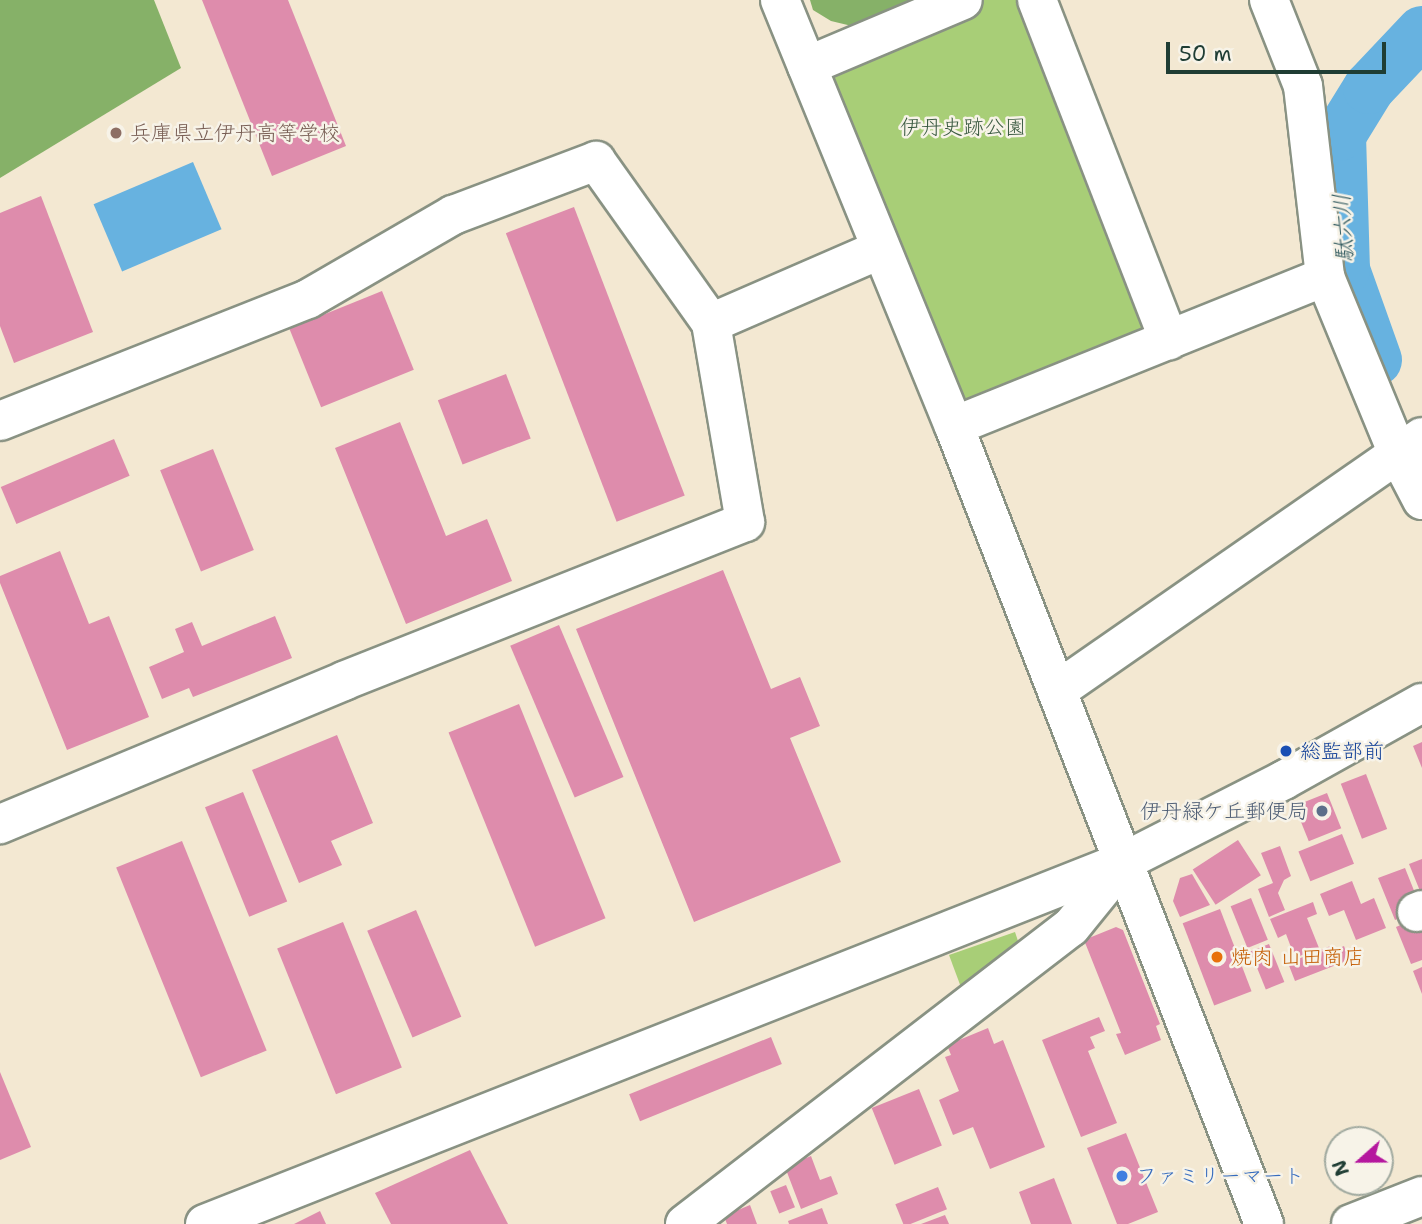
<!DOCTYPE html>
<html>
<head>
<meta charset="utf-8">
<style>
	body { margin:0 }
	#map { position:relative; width:1422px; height:1224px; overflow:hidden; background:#f3e8d2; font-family:"Shantell Sans","Klee One",sans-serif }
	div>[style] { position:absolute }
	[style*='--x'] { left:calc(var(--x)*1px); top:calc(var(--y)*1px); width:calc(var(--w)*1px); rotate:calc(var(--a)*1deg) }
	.green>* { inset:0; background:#a8ce77 }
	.forest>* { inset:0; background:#86b168 }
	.water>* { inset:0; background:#67b2e0; transform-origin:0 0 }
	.river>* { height:52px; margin:-26px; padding:0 26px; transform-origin:26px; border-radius:26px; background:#67b2e0 }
	.building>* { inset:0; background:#de8cac; transform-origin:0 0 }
	.roads { filter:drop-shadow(2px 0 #899283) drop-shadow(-2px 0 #899283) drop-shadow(0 2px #899283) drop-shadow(0 -2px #899283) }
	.minor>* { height:38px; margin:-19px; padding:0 19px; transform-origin:19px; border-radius:19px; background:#fff }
	.dots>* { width:19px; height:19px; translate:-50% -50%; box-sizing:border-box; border:4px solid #f7f3e8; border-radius:50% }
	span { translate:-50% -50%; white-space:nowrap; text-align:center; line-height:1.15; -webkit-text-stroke:5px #f7f3e8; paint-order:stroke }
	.park-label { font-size:21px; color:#3a5a41 }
	.education-label { font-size:21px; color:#785e54 }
	.left { translate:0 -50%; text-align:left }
	.transit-label { font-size:21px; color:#164399 }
	.service-label { font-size:21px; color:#4e5e75 }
	.right { translate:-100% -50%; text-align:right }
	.food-label { font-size:21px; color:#c56008 }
	.shop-label { font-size:21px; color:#366cbe }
	.water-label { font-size:23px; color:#315a5f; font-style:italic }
	.north { position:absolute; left:1324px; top:1126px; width:70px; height:70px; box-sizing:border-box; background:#f7f3e8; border:2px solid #a1aaa0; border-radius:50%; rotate:249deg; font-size:19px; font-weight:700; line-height:28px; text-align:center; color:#1f3d34 }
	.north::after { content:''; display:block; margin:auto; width:24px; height:32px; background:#b5179e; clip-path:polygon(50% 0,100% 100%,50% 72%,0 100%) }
	.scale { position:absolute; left:1166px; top:42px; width:220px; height:32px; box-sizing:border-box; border:4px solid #1f3d34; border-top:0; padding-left:9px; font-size:21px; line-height:24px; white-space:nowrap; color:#1f3d34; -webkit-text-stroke:5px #f7f3e8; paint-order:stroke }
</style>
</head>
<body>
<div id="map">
	<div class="green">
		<i style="clip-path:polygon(983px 0,1027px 0,1154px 328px,966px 413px,828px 76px,834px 61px)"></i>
		<i style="clip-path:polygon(1015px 932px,1020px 947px,962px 990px,949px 955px)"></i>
	</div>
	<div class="forest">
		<i style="clip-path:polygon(0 0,154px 0,181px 68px,0 178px)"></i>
		<i style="clip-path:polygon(810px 0,927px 0,856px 27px,831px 21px,813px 10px)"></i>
	</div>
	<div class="water">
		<i style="left:193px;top:162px;width:73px;height:108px;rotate:67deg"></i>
	</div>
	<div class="river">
		<i style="--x:1376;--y:360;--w:96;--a:-109.6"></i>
		<i style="--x:1344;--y:270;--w:135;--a:-91.7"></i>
		<i style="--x:1340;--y:135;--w:55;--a:-58.3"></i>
		<i style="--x:1369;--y:88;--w:77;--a:-46.6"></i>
	</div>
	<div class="building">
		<i style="clip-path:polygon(202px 0,288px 0,346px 146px,272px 176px)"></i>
		<i style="clip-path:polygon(41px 196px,93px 332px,14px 363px,0 326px,0 213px)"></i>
		<i style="left:574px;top:207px;width:309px;height:73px;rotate:69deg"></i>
		<i style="left:382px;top:291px;width:85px;height:100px;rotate:68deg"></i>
		<i style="left:506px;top:374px;width:69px;height:73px;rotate:69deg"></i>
		<i style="clip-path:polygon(400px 422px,446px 536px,487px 519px,512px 581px,406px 624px,335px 448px)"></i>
		<i style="left:114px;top:439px;width:40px;height:123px;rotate:67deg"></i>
		<i style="left:213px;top:449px;width:109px;height:57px;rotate:68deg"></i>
		<i style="clip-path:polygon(60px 551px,89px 624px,109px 616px,149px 717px,67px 750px,0 583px,0 576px)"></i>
		<i style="clip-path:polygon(723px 570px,771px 689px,800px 677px,820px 726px,790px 738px,841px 862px,694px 922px,576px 629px)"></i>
		<i style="clip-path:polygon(275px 616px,292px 658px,193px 697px,189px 688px,162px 699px,149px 667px,184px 652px,175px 629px,192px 622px,202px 646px)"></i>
		<i style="left:559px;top:625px;width:165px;height:53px;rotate:67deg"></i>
		<i style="left:519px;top:704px;width:231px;height:76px;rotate:68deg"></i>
		<i style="clip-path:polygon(337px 735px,373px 823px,331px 841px,342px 865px,299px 883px,252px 770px)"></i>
		<i style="clip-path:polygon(1422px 742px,1422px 768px,1413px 746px)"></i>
		<i style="left:1366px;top:774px;width:59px;height:27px;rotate:69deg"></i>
		<i style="left:243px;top:792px;width:118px;height:41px;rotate:68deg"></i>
		<i style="left:1327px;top:793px;width:38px;height:35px;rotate:68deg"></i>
		<i style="left:1342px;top:834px;width:32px;height:47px;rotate:68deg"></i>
		<i style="left:1238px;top:840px;width:42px;height:54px;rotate:57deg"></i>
		<i style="left:182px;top:841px;width:226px;height:71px;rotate:68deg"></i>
		<i style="clip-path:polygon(1280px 846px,1291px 876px,1284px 880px,1278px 893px,1285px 910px,1269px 917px,1258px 889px,1273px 883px,1261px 853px)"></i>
		<i style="clip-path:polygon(1422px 859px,1422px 896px,1409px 864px)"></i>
		<i style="clip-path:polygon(1405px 868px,1417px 898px,1399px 904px,1404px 916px,1395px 920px,1378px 878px)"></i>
		<i style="clip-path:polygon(1192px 874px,1210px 905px,1180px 917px,1173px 901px,1180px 878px)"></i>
		<i style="clip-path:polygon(1352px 881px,1361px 904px,1374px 898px,1386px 928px,1356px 940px,1344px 910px,1329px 916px,1320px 894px)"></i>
		<i style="left:1251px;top:898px;width:45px;height:22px;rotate:68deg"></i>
		<i style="clip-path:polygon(1313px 902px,1317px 914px,1307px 918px,1319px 948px,1295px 958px,1286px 934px,1278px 938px,1270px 919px)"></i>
		<i style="left:1220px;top:909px;width:88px;height:40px;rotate:69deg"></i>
		<i style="left:416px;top:910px;width:116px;height:53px;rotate:67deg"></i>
		<i style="clip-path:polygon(1410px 921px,1422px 923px,1422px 960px,1411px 964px,1396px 927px)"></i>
		<i style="left:343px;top:922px;width:157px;height:71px;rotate:68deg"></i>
		<i style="clip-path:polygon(1116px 927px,1123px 930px,1160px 1024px,1156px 1026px,1161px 1040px,1125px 1055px,1116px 1034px,1121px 1033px,1084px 940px)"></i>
		<i style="left:1269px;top:944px;width:41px;height:20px;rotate:68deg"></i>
		<i style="clip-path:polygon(1333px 945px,1335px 950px,1344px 946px,1349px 960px,1295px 981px,1288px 963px)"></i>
		<i style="clip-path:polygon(1422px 967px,1422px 994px,1413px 971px)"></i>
		<i style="clip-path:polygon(1099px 1017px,1105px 1031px,1090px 1037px,1095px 1048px,1088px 1051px,1117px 1123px,1081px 1137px,1042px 1040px)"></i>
		<i style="clip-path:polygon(988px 1028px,994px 1044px,1003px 1040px,1045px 1147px,990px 1169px,973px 1127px,953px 1135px,939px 1100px,959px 1091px,945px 1057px,951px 1055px,947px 1045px)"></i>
		<i style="left:771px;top:1037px;width:29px;height:153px;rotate:68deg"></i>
		<i style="clip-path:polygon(0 1072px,31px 1147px,0 1160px)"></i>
		<i style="left:919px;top:1089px;width:61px;height:51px;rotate:68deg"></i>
		<i style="clip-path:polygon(1126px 1133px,1158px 1212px,1128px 1224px,1117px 1224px,1087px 1148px)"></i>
		<i style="clip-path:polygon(470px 1150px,508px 1224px,391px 1224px,375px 1193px)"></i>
		<i style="clip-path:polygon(811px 1156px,820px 1180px,831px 1176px,838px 1194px,801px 1209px,785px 1167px)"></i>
		<i style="clip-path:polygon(1054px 1178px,1072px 1224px,1031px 1224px,1019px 1192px)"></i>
		<i style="left:786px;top:1185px;width:24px;height:17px;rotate:68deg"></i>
		<i style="left:938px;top:1187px;width:24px;height:46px;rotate:68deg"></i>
		<i style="clip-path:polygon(750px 1205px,757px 1224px,727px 1224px,724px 1216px)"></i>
		<i style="clip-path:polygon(822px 1208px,828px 1224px,789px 1224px,788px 1221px)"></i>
		<i style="clip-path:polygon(320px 1211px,326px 1224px,294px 1224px)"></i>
		<i style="clip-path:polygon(945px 1215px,949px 1224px,921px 1224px)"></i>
	</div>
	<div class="roads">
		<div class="minor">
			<i style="--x:780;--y:0;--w:460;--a:67.8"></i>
			<i style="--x:954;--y:426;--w:856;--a:68.77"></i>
			<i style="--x:1037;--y:0;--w:365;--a:68.8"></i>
			<i style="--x:1269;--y:0;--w:92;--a:68.4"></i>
			<i style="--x:1303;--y:86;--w:192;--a:83.4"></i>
			<i style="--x:1325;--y:277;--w:191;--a:67.6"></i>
			<i style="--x:1398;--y:454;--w:52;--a:62.4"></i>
			<i style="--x:807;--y:66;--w:169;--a:-22.9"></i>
			<i style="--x:711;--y:323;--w:185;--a:-23.5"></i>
			<i style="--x:0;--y:421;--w:331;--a:-21.6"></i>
			<i style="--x:308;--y:299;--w:168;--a:-30.1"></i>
			<i style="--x:453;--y:215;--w:153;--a:-20.7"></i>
			<i style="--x:596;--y:161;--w:199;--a:54.6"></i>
			<i style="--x:711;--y:323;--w:202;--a:80.3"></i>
			<i style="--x:745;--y:522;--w:431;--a:158.4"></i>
			<i style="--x:344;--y:681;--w:373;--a:157.4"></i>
			<i style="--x:954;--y:426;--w:400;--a:-21.9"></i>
			<i style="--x:1058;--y:690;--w:443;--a:-34.8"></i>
			<i style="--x:1417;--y:912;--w:5;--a:-22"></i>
			<i style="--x:205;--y:1224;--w:989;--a:-21.53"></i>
			<i style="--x:1125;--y:861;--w:178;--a:-27"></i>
			<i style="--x:1284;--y:780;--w:158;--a:-29.2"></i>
			<i style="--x:685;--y:1224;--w:487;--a:-37.6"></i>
			<i style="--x:1071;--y:927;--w:82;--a:-50.9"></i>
			<i style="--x:1351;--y:1224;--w:76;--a:-21.5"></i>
		</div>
	</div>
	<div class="dots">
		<i style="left:116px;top:133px;background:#8d6e63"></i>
		<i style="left:1286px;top:751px;background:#1a4fb4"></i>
		<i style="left:1322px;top:811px;background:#5c6f8a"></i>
		<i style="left:1217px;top:957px;background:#e8710a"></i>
		<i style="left:1122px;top:1176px;background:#3f7fe0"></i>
	</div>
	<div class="park-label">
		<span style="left:963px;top:127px">伊丹史跡公園</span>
	</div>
	<div class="education-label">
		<span class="left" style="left:130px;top:133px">兵庫県立伊丹高等学校</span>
	</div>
	<div class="transit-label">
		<span class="left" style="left:1300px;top:751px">総監部前</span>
	</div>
	<div class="service-label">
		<span class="right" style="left:1308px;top:811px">伊丹緑ケ丘郵便局</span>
	</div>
	<div class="food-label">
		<span class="left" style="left:1231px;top:957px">焼肉 山田商店</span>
	</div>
	<div class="shop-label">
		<span class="left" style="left:1136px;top:1176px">ファミリーマート</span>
	</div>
	<div class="water-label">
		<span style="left:1343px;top:228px;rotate:-93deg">駄六川</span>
	</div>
	<div class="north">N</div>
	<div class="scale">50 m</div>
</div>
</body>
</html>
